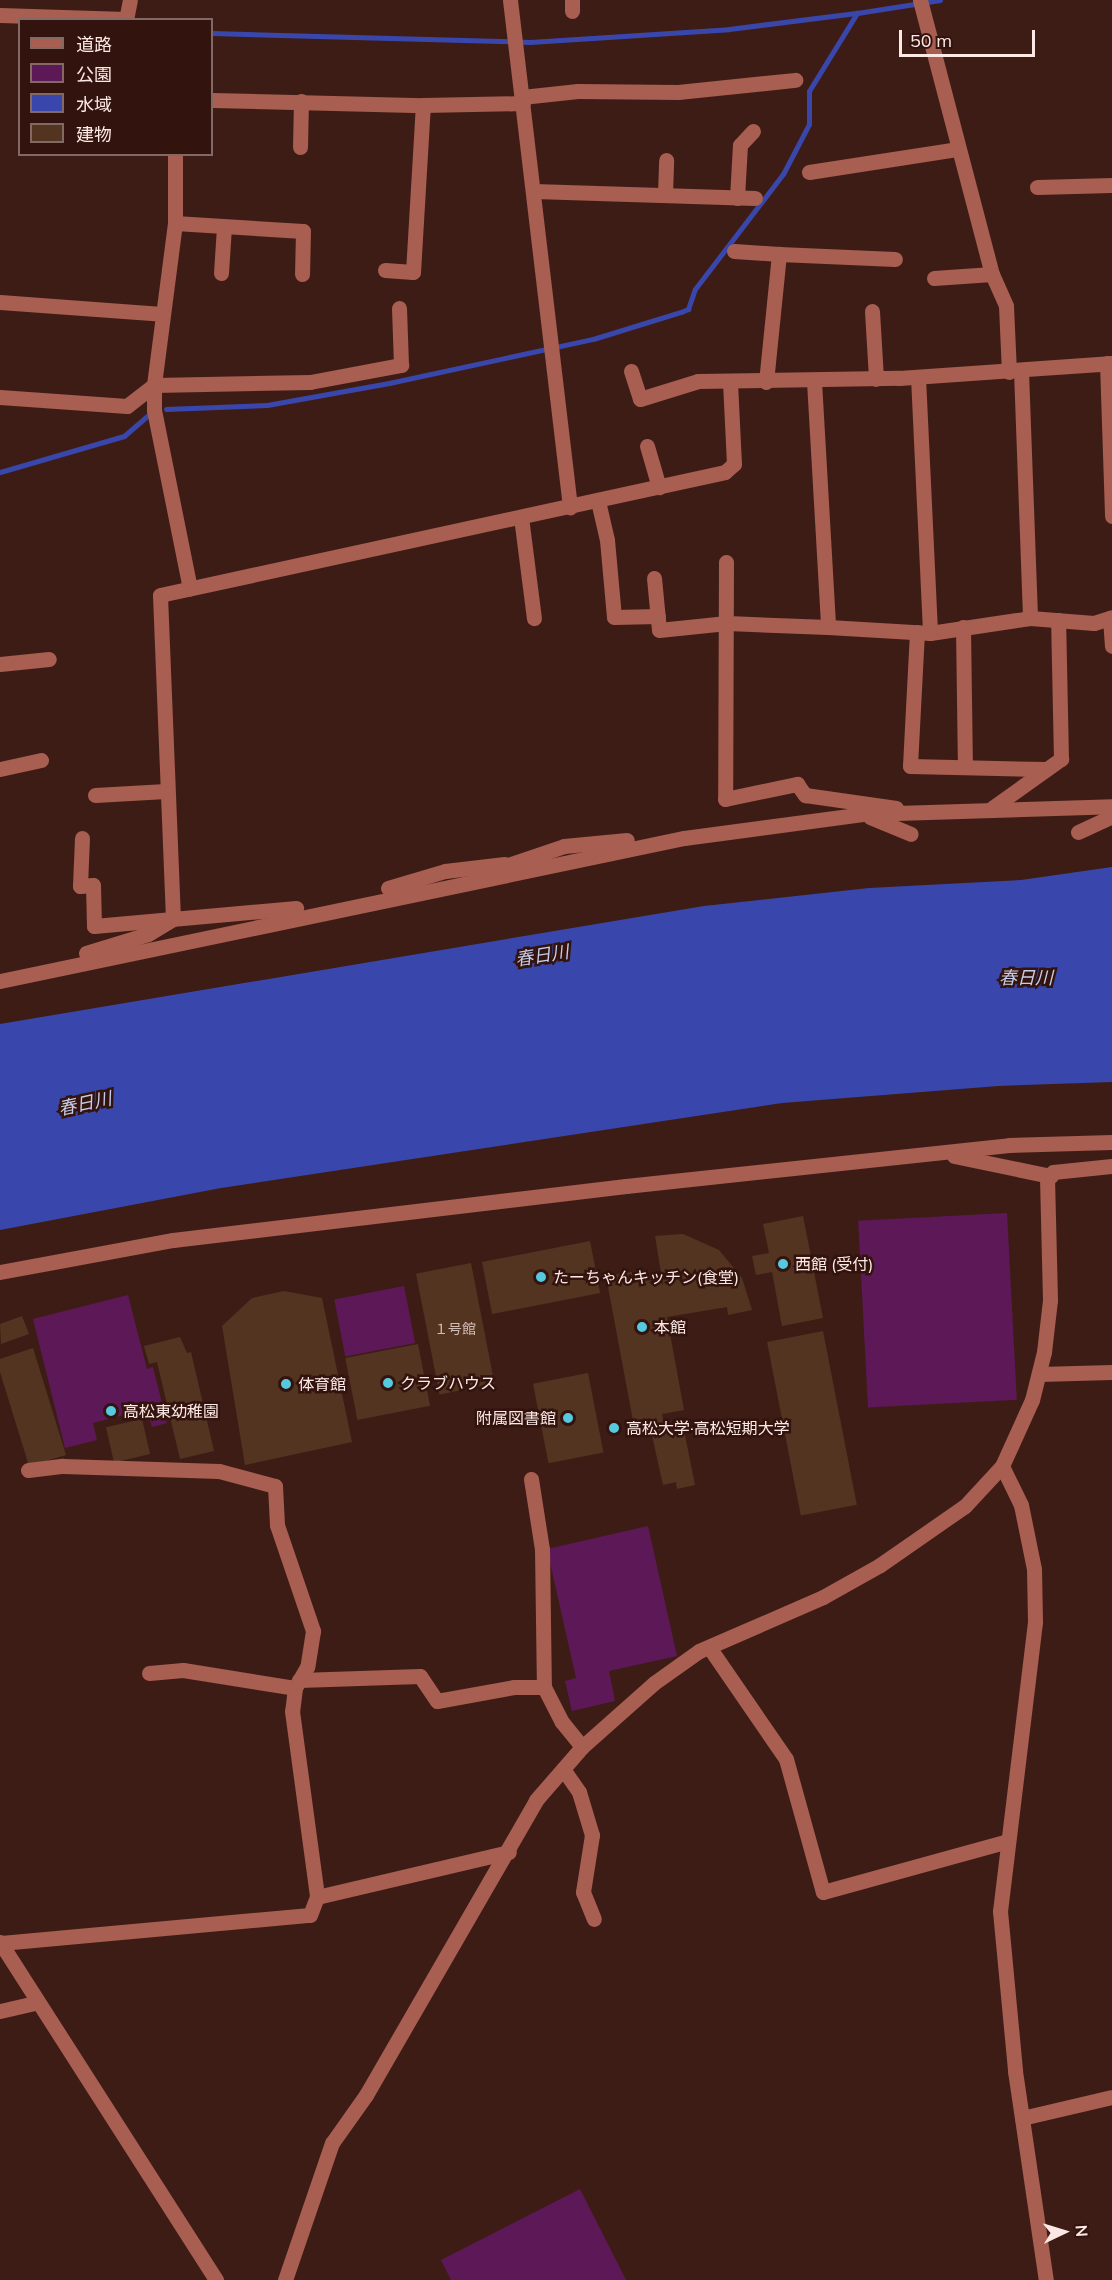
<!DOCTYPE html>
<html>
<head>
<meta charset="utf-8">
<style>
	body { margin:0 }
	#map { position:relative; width:1112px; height:2280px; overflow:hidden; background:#3e1c16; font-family:Mulish,"Noto Sans JP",sans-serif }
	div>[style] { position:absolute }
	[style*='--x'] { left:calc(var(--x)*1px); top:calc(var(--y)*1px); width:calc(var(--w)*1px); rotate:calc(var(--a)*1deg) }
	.green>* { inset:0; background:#5d1957; transform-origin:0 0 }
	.water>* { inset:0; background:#3947ac }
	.stream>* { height:5px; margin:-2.5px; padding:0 2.5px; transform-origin:2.5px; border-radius:2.5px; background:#3947ac }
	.building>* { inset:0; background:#533421; transform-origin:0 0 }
	.minor>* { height:15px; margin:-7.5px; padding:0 7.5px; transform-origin:7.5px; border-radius:7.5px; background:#a85e50 }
	.dots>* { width:16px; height:16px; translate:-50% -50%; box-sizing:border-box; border:3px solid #33130d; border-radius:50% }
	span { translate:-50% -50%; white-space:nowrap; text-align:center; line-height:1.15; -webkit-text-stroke:5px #33130d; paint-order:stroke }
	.number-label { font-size:14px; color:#d2bcb4 }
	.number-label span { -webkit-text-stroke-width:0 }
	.poi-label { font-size:16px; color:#fce9e5 }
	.left { translate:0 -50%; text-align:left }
	.right { translate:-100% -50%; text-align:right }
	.water-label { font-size:18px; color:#c5cde8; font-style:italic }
	.legend { position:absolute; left:18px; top:18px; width:195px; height:138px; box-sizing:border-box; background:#33130d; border:2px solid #836963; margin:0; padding:8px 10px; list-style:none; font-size:18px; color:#fce9e5 }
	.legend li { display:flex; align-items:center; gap:12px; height:30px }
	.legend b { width:30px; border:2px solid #836963 }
	.north { position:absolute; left:1034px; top:2202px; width:60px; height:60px; -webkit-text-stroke:4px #33130d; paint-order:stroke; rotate:86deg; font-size:16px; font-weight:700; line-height:24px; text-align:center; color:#fce9e5 }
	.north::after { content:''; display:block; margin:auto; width:21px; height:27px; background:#fce9e5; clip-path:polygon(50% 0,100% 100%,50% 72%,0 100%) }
	.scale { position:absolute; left:899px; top:30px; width:136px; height:27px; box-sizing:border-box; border:3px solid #fce9e5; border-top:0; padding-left:8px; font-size:18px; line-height:21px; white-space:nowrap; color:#fce9e5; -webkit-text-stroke:4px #33130d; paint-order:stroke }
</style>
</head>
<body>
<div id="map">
	<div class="green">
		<i style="left:1007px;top:1213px;width:187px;height:149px;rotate:87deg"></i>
		<i style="left:404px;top:1286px;width:58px;height:71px;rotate:79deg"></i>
		<i style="clip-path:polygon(128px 1295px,147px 1369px,153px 1367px,167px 1423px,152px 1427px,147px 1409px,93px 1423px,97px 1440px,65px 1448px,33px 1319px)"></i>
		<i style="clip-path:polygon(648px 1526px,677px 1656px,609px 1671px,615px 1701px,572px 1711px,565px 1681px,576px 1678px,547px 1549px)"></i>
		<i style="clip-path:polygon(580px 2189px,626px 2280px,451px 2280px,441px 2260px)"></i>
	</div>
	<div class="water">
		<i style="clip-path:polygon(1112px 867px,1112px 1082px,998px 1086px,782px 1103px,221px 1188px,0 1230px,0 1024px,704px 906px,869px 888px,1021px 880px)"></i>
	</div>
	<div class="stream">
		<i style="--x:212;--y:33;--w:318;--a:1.6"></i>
		<i style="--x:530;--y:42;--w:199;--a:-3.7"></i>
		<i style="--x:729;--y:29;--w:128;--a:-7.2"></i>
		<i style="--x:166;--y:409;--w:101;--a:-2.3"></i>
		<i style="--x:267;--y:405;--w:124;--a:-10.2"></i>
		<i style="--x:389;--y:383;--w:209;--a:-12.2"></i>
		<i style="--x:593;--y:339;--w:92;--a:-17.1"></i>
		<i style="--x:681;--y:312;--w:8;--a:-23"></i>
		<i style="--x:688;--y:309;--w:21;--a:-71"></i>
		<i style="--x:695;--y:289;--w:145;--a:-52.6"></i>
		<i style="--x:783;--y:174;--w:56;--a:-62.5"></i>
		<i style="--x:809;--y:124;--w:33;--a:-90"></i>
		<i style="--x:809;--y:91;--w:92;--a:-58.4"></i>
		<i style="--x:857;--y:13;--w:84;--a:-8.9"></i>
		<i style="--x:0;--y:472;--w:129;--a:-16.2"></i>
		<i style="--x:124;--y:436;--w:35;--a:-41"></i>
	</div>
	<div class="building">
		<i style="clip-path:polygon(803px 1216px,823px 1318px,782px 1326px,772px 1272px,756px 1275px,752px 1256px,769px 1253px,763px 1224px)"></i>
		<i style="clip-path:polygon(683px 1234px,719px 1250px,742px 1278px,752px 1310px,728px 1315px,727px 1307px,667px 1317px,684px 1410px,662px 1414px,665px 1427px,645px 1431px,643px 1419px,633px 1421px,606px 1276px,637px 1271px,639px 1288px,644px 1277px,650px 1274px,663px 1285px,655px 1236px)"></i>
		<i style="left:590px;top:1241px;width:53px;height:110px;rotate:79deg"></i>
		<i style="left:471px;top:1263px;width:123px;height:56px;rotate:79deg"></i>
		<i style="clip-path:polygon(284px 1291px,322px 1298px,352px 1442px,245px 1465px,222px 1326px,252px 1298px)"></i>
		<i style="clip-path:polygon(22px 1316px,29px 1334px,1px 1344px,0 1324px)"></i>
		<i style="left:823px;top:1331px;width:177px;height:57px;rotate:79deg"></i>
		<i style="clip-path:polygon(180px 1337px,187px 1353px,191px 1352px,214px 1451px,180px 1459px,157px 1362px,149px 1364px,144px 1346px)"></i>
		<i style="left:418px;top:1344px;width:63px;height:74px;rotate:79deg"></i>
		<i style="clip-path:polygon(33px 1348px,66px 1455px,29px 1466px,0 1372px,0 1359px)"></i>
		<i style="left:588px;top:1373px;width:81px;height:56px;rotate:79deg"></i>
		<i style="left:142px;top:1419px;width:36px;height:37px;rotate:77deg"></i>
		<i style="clip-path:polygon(682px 1420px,695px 1485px,677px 1489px,676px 1482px,663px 1485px,651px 1431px)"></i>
	</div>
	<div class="minor">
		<i style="--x:510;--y:0;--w:511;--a:83.25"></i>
		<i style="--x:572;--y:0;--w:11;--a:90"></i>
		<i style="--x:920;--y:0;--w:283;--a:75.3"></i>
		<i style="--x:992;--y:274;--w:35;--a:66"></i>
		<i style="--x:1006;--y:306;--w:66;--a:87.4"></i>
		<i style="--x:0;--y:15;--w:126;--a:1.8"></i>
		<i style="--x:126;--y:20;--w:20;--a:-79"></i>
		<i style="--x:522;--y:97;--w:56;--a:-6.1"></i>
		<i style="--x:578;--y:91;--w:100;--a:0.6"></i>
		<i style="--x:678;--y:92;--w:118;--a:-5.9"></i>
		<i style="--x:212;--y:100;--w:211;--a:1.4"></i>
		<i style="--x:423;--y:105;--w:100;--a:-1.1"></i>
		<i style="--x:300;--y:147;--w:46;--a:-88.8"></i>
		<i style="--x:175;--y:154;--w:69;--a:90"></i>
		<i style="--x:175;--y:223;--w:163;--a:97.4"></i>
		<i style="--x:154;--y:385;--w:25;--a:90"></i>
		<i style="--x:154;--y:410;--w:182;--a:78.6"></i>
		<i style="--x:809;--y:172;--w:151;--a:-8.8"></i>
		<i style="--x:1037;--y:187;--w:75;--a:-1.5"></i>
		<i style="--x:534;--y:191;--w:221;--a:1.8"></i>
		<i style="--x:665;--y:194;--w:34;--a:-88"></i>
		<i style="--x:737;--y:198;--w:53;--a:-86.8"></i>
		<i style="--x:740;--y:145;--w:19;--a:-47"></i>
		<i style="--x:175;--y:223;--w:128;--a:3.6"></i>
		<i style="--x:303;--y:231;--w:43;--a:91.3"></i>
		<i style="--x:734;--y:251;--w:45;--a:3.8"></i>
		<i style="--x:385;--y:270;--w:28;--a:4"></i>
		<i style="--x:413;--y:272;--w:167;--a:-86.6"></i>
		<i style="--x:221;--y:273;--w:46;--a:-86.3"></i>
		<i style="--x:934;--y:278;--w:58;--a:-3.9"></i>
		<i style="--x:0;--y:302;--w:162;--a:4.2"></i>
		<i style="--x:872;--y:311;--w:68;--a:86.6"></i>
		<i style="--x:1107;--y:363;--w:153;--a:88.1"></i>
		<i style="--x:631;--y:371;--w:29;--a:72"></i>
		<i style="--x:640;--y:399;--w:61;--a:-17.2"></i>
		<i style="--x:698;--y:381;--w:201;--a:-0.9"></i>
		<i style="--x:899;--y:378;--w:214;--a:-4"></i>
		<i style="--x:1021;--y:371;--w:247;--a:87.9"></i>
		<i style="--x:918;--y:377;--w:256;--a:87.3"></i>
		<i style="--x:930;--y:633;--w:101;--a:-8.5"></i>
		<i style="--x:1030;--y:618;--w:64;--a:4.5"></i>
		<i style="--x:1094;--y:623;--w:19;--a:-18"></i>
		<i style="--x:814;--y:381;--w:246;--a:86.7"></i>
		<i style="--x:828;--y:627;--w:102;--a:3.4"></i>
		<i style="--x:766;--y:382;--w:129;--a:-84.2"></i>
		<i style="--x:779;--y:254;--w:116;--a:2.5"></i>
		<i style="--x:0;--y:397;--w:127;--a:4.1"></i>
		<i style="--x:127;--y:406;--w:34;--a:-38"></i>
		<i style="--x:154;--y:385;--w:156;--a:-1.1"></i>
		<i style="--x:310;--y:382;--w:93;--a:-10.6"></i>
		<i style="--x:401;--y:365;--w:57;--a:-92"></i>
		<i style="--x:647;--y:446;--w:43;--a:73.7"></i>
		<i style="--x:598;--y:501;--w:40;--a:77"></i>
		<i style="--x:607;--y:540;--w:77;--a:84.8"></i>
		<i style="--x:614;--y:617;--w:44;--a:-1.3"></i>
		<i style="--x:521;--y:517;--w:102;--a:82.7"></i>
		<i style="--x:726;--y:562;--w:237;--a:90.2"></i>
		<i style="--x:725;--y:799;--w:74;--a:-11.8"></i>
		<i style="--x:797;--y:784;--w:14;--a:54"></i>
		<i style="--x:805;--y:795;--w:92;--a:8.1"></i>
		<i style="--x:654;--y:578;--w:52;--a:84.5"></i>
		<i style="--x:659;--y:630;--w:68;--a:-5.9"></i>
		<i style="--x:727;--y:623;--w:101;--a:2.3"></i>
		<i style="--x:1110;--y:618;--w:28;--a:86"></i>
		<i style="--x:963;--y:627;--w:140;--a:89.2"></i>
		<i style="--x:917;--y:632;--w:134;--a:93"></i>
		<i style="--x:910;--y:766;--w:136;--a:1.3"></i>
		<i style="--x:0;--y:664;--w:49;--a:-5.8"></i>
		<i style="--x:0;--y:769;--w:42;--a:-12.4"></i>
		<i style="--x:95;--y:795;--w:71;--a:-3.2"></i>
		<i style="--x:992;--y:808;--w:85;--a:-35.4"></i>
		<i style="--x:1061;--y:759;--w:139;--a:-91.2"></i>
		<i style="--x:870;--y:817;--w:44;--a:22.5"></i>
		<i style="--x:1078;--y:832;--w:38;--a:-25"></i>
		<i style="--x:82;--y:838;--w:48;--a:92.4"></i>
		<i style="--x:80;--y:886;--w:13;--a:-4"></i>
		<i style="--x:93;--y:885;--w:41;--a:88.6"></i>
		<i style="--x:94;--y:926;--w:203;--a:-5.1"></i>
		<i style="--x:508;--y:865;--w:59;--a:-18.7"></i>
		<i style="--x:564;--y:846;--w:63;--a:-5.4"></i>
		<i style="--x:388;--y:888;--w:59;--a:-16.6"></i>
		<i style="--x:445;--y:871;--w:60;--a:-6.7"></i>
		<i style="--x:86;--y:953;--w:65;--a:-17"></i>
		<i style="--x:148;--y:934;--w:29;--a:-31"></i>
		<i style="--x:173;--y:919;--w:324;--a:-92.3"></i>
		<i style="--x:160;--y:595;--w:578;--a:-12.28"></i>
		<i style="--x:725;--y:472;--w:12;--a:-42"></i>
		<i style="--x:734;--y:464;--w:81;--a:-92.8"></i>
		<i style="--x:0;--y:981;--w:699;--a:-11.81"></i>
		<i style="--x:684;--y:838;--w:182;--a:-7.6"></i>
		<i style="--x:864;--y:814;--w:248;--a:-1.8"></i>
		<i style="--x:954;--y:1156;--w:99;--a:11.7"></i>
		<i style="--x:0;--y:1272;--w:176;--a:-10.5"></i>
		<i style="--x:173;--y:1240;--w:456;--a:-6.8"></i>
		<i style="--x:626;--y:1186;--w:385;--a:-6.1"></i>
		<i style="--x:1009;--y:1145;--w:103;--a:-1.7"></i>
		<i style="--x:1039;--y:1374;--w:73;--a:-1.6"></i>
		<i style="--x:1002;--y:1466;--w:43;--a:64"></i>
		<i style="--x:1021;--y:1505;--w:65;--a:78.5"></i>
		<i style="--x:1034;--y:1569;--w:53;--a:88.9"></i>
		<i style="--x:1035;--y:1622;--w:291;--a:96.9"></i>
		<i style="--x:1000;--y:1911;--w:161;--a:84.6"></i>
		<i style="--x:1015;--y:2071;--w:211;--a:81.6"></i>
		<i style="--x:28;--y:1470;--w:35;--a:-7"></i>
		<i style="--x:63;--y:1466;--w:156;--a:1.8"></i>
		<i style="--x:219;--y:1471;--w:58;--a:15"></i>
		<i style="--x:275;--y:1486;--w:39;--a:87"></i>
		<i style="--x:277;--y:1525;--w:112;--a:71.2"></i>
		<i style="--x:313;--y:1631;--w:36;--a:99"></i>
		<i style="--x:307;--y:1667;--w:24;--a:120"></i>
		<i style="--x:295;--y:1688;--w:23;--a:97"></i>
		<i style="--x:292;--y:1711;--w:188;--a:82.3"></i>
		<i style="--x:317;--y:1897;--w:197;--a:-13.2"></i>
		<i style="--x:531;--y:1479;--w:71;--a:81.1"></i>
		<i style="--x:542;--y:1549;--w:138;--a:89.2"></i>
		<i style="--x:544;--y:1687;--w:39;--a:63"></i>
		<i style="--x:562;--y:1722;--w:32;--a:51"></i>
		<i style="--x:709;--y:1647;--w:136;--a:55.5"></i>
		<i style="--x:786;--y:1759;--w:138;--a:74.5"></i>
		<i style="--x:823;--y:1892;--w:192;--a:-15.4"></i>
		<i style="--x:149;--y:1673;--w:34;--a:-5"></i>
		<i style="--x:183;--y:1670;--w:113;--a:9.1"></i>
		<i style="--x:299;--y:1680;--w:121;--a:-1.9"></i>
		<i style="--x:420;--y:1676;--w:30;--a:56"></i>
		<i style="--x:437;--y:1701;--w:78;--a:-10.3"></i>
		<i style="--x:514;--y:1687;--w:30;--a:0"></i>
		<i style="--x:563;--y:1769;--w:28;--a:55"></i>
		<i style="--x:579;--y:1792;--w:45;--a:73.2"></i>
		<i style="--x:592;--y:1835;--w:58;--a:99"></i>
		<i style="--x:583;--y:1892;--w:29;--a:68"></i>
		<i style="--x:0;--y:1942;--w:401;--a:57.4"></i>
		<i style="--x:1;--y:1943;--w:310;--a:-5.2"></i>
		<i style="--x:310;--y:1915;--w:19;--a:-69"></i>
		<i style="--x:0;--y:2011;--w:39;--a:-13"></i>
		<i style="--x:1022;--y:2118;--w:92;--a:-13.1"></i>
		<i style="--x:285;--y:2280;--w:145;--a:-71.1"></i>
		<i style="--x:332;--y:2143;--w:59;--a:-54.7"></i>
		<i style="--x:366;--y:2095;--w:340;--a:-60"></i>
		<i style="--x:536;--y:1800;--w:70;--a:-49"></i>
		<i style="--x:582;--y:1747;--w:96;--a:-41.6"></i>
		<i style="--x:654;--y:1683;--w:55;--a:-35.4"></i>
		<i style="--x:699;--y:1651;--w:135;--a:-23.5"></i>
		<i style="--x:823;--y:1597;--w:65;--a:-29.3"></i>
		<i style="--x:880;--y:1565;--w:103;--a:-34.8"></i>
		<i style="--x:965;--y:1506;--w:54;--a:-47.2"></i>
		<i style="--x:1002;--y:1466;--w:72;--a:-65.6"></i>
		<i style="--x:1032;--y:1400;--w:49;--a:-76"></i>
		<i style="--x:1044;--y:1352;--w:52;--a:-83.4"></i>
		<i style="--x:1050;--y:1300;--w:121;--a:-91.4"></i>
		<i style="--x:1047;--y:1179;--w:9;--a:-49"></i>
		<i style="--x:1053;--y:1172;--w:59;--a:-5.8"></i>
	</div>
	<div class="dots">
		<i style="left:783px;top:1264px;background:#55cadf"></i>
		<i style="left:541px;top:1277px;background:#55cadf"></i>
		<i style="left:642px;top:1327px;background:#55cadf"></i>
		<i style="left:388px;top:1383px;background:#55cadf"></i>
		<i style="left:286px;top:1384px;background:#55cadf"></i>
		<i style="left:111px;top:1411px;background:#55cadf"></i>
		<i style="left:568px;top:1418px;background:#55cadf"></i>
		<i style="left:614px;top:1428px;background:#55cadf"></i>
	</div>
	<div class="number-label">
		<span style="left:455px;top:1329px">１号館</span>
	</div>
	<div class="poi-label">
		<span class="left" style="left:795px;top:1264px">西館 (受付)</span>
		<span class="left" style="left:553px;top:1277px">たーちゃんキッチン(食堂)</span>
		<span class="left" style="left:654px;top:1327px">本館</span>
		<span class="left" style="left:400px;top:1383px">クラブハウス</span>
		<span class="left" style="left:298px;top:1384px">体育館</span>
		<span class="left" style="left:123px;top:1411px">高松東幼稚園</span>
		<span class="right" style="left:556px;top:1418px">附属図書館</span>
		<span class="left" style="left:626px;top:1428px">高松大学·高松短期大学</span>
	</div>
	<div class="water-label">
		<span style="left:542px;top:956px;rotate:-9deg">春日川</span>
		<span style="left:1026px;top:978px">春日川</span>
		<span style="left:85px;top:1104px;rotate:-12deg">春日川</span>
	</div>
	<ul class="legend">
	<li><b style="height:8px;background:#a85e50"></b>道路</li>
	<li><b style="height:16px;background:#5d1957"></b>公園</li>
	<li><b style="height:16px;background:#3947ac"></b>水域</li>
	<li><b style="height:16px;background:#533421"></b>建物</li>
	</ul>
	<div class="north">N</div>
	<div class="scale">50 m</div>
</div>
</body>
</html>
